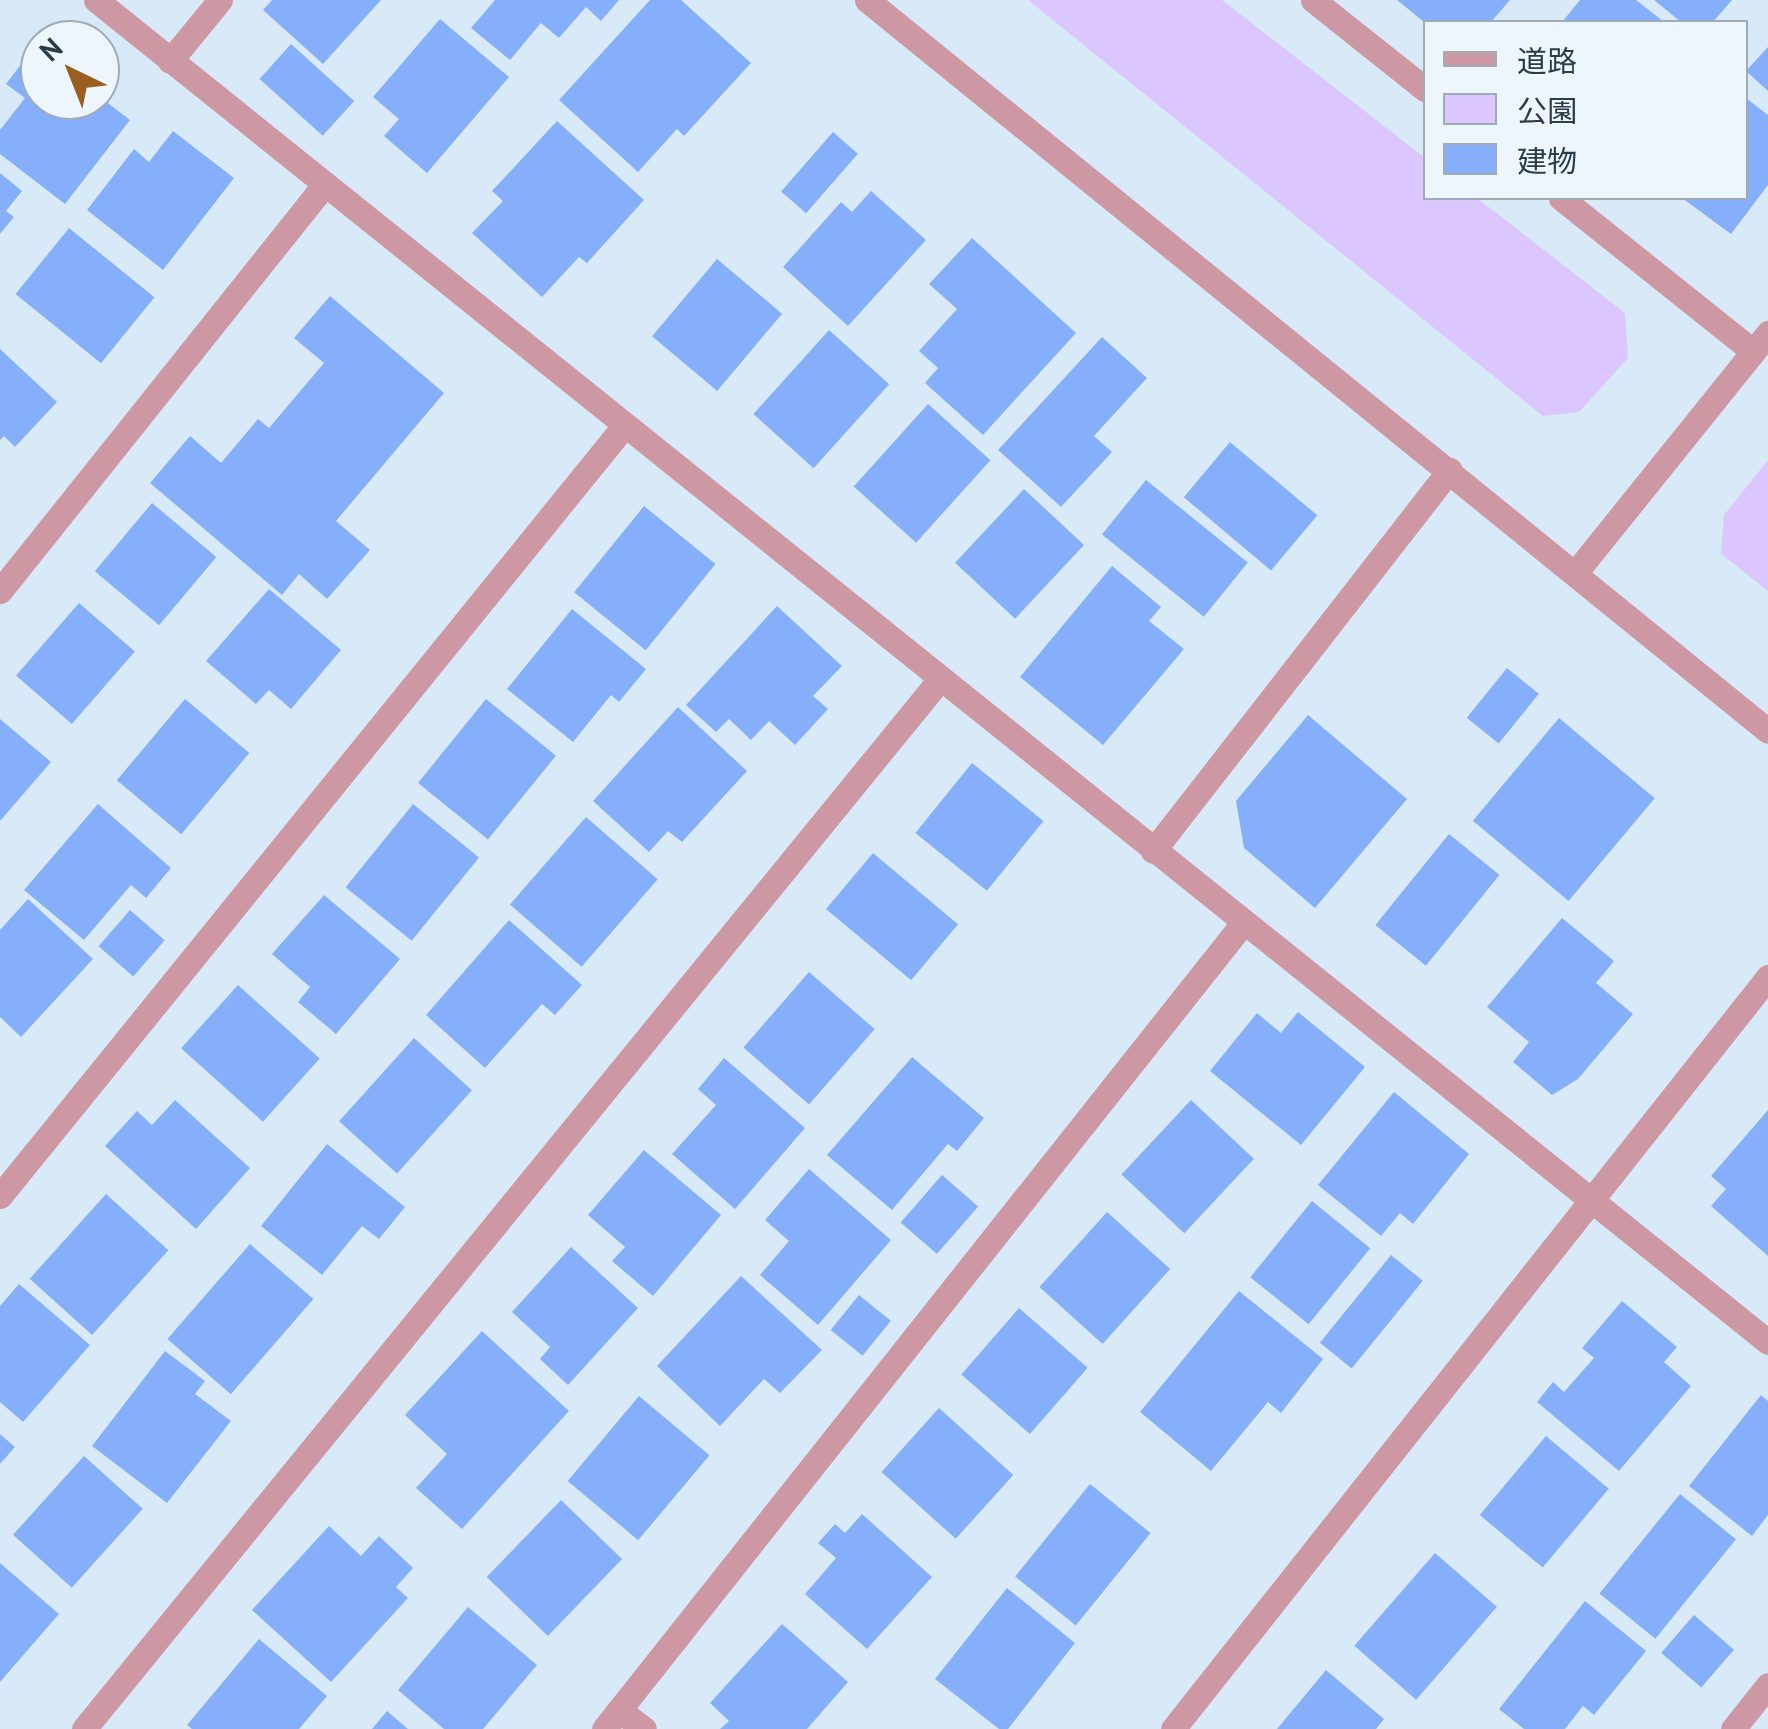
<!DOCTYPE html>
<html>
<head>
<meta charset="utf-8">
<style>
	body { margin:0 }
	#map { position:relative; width:1768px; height:1729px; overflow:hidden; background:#d8eaf8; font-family:"PT Sans","Noto Sans JP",sans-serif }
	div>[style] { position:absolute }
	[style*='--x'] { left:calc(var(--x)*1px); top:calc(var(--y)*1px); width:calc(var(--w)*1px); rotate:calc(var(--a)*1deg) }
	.green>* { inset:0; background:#dbc6fe }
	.building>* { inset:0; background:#86affb; transform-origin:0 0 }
	.minor>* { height:25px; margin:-12.5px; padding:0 12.5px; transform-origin:12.5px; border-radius:12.5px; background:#cd97a4 }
	.tertiary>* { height:25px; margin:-12.5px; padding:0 12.5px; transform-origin:12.5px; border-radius:12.5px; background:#cd97a4 }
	span { translate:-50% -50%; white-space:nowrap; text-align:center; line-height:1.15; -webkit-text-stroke:10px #edf6fd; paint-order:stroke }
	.legend { position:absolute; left:1423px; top:20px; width:325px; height:180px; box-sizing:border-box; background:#edf6fd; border:2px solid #9facb6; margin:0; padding:12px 18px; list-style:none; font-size:30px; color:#2b3d4b }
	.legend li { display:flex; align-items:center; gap:20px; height:50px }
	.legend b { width:50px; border:2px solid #9facb6 }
	.north { position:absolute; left:20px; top:20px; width:100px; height:100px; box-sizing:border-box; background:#edf6fd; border:2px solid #9facb6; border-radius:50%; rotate:317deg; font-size:28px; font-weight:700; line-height:40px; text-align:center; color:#2b3d4b }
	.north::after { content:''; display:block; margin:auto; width:35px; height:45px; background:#9a5e20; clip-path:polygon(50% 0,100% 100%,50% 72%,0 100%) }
</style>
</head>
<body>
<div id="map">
	<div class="green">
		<i style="clip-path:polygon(1028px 0,1222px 0,1425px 158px,1426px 198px,1477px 198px,1625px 313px,1628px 358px,1579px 412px,1543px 416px)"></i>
		<i style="clip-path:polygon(1768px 460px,1768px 591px,1721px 554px,1724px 515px)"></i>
	</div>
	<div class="building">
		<i style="clip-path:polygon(272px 0,381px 0,323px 64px,263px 10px)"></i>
		<i style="clip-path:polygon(495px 0,619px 0,601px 21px,586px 7px,559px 38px,541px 23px,510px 60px,471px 28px)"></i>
		<i style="clip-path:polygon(650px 0,681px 0,751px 63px,684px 136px,677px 129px,638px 172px,559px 100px)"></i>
		<i style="clip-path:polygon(1397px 0,1510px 0,1491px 22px,1424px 22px)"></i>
		<i style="clip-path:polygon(1580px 0,1636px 0,1664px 22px,1562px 22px)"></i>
		<i style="clip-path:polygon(1654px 0,1732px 0,1713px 22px,1681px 22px)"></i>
		<i style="clip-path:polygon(440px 19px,509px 77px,427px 173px,384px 136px,399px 119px,373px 97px)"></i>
		<i style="left:291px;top:44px;width:85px;height:47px;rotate:42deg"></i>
		<i style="clip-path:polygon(35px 46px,40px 50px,40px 100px,100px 97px,130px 120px,65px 204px,0 154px,0 130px,25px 98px,6px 84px)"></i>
		<i style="clip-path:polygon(1768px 47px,1768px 91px,1746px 71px)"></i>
		<i style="clip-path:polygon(1746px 98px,1768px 115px,1768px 185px,1731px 234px,1682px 198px,1746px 198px)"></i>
		<i style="clip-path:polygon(557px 121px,644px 200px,587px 263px,579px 257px,542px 297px,472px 233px,503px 201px,492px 191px)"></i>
		<i style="clip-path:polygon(173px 131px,234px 178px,163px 270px,87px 210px,134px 149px,149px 162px)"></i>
		<i style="left:833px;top:132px;width:33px;height:79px;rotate:41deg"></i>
		<i style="clip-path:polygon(0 173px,22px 191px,6px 211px,14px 217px,0 234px)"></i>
		<i style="clip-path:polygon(871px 191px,926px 240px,848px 326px,783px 267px,841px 202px,852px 212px)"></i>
		<i style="left:69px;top:228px;width:110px;height:85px;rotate:39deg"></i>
		<i style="clip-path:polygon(972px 238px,1076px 333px,983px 435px,925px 383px,938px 368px,919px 351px,957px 309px,929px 284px)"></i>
		<i style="left:717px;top:259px;width:85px;height:101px;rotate:40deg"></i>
		<i style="clip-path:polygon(330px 296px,444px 393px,336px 521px,370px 550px,327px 599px,299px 574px,282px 595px,150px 483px,190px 436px,221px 463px,258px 419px,269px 428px,324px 363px,294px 338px)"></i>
		<i style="left:829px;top:330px;width:81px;height:113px;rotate:42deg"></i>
		<i style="clip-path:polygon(1102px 337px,1147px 378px,1094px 436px,1112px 452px,1061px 507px,998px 450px)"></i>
		<i style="clip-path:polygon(0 349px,57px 402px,15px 447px,4px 436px,0 440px)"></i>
		<i style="left:928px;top:404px;width:84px;height:111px;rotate:42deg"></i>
		<i style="left:1230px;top:442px;width:114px;height:72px;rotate:40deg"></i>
		<i style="left:1146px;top:480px;width:131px;height:70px;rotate:39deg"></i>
		<i style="left:1024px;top:489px;width:82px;height:101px;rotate:43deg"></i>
		<i style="left:152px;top:503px;width:84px;height:89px;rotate:40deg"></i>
		<i style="left:644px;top:506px;width:92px;height:111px;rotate:39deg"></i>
		<i style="clip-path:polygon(1112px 566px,1161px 607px,1149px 621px,1184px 649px,1103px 745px,1020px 677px)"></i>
		<i style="clip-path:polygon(269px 589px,341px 650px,291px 709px,269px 690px,256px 704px,206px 661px)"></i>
		<i style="left:79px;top:603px;width:74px;height:96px;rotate:41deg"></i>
		<i style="clip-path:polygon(777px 606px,842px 666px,813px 696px,828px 709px,795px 745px,769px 721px,751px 740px,729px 719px,716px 732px,686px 705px)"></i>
		<i style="clip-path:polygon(572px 609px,646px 669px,619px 702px,611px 695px,573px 742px,507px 689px)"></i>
		<i style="left:1507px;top:668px;width:41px;height:64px;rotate:39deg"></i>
		<i style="left:185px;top:699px;width:84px;height:106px;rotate:40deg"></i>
		<i style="left:486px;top:699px;width:90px;height:108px;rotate:39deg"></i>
		<i style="clip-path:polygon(678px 707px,747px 771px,682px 842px,668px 831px,649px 852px,593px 801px)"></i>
		<i style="clip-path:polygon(1308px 715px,1407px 799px,1315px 908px,1244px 848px,1236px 801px)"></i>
		<i style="left:1559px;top:718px;width:125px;height:134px;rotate:40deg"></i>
		<i style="clip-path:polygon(0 719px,51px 762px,0 821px)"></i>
		<i style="left:972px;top:763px;width:92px;height:90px;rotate:39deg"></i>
		<i style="clip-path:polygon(98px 804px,171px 868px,146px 898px,131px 885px,84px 940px,24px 890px)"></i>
		<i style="left:413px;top:804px;width:85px;height:107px;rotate:39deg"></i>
		<i style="left:586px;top:817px;width:95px;height:116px;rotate:41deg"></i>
		<i style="left:1449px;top:834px;width:65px;height:117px;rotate:39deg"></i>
		<i style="left:873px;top:853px;width:111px;height:73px;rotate:40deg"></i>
		<i style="clip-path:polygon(324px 895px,400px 959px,336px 1034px,298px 1002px,310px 987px,272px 954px)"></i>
		<i style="clip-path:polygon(28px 899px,93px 959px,21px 1037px,0 1017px,0 930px)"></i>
		<i style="left:130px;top:910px;width:46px;height:48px;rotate:41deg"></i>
		<i style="clip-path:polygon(1562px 918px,1614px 961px,1596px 983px,1633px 1014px,1578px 1079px,1552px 1095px,1513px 1062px,1529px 1042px,1487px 1007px)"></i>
		<i style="clip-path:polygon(509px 920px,582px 985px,555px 1015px,542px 1004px,485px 1068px,426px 1015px)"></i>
		<i style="left:809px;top:972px;width:87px;height:100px;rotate:41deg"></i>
		<i style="left:238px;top:985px;width:110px;height:85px;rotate:42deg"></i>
		<i style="clip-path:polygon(1298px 1012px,1365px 1067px,1301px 1145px,1210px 1071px,1257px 1013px,1281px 1033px)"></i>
		<i style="left:414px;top:1038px;width:78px;height:112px;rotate:42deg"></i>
		<i style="clip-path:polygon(912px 1057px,984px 1118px,957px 1151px,948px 1144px,892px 1210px,827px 1155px)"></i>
		<i style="clip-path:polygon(724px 1058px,805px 1128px,735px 1209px,672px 1154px,716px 1105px,698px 1089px)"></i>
		<i style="clip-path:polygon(1394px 1092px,1469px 1154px,1413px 1224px,1400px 1213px,1381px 1236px,1318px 1185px)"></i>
		<i style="clip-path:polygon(175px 1100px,250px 1168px,196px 1229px,105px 1146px,137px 1111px,152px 1125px)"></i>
		<i style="left:1191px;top:1100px;width:86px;height:102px;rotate:43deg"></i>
		<i style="clip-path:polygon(1768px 1110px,1768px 1256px,1711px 1206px,1726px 1189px,1711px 1176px)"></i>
		<i style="clip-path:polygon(327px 1144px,405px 1207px,379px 1239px,362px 1226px,322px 1275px,261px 1226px)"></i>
		<i style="clip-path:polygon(644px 1150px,721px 1215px,653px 1296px,612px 1261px,625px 1247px,588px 1215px)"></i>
		<i style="clip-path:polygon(809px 1169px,891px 1240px,818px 1325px,760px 1275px,789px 1241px,765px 1220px)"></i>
		<i style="left:942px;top:1175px;width:48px;height:63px;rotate:41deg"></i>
		<i style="left:106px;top:1194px;width:84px;height:114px;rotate:42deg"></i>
		<i style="left:1312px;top:1201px;width:75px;height:98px;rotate:39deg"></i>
		<i style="left:1107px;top:1212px;width:85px;height:101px;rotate:42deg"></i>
		<i style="left:250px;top:1244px;width:84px;height:126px;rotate:41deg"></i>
		<i style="clip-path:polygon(571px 1247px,638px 1308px,568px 1385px,540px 1359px,550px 1347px,512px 1312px)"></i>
		<i style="left:1391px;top:1255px;width:41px;height:113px;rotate:39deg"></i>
		<i style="clip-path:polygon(741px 1276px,822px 1350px,780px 1393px,764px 1379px,720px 1426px,657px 1366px)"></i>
		<i style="clip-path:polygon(19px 1284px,90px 1345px,23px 1422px,0 1402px,0 1306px)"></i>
		<i style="clip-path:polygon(1239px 1291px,1323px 1359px,1281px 1413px,1268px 1402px,1211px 1471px,1140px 1412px)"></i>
		<i style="left:859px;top:1295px;width:41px;height:45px;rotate:39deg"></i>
		<i style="clip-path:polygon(1622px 1301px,1677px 1347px,1664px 1362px,1691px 1386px,1619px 1471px,1537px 1402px,1553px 1382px,1564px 1392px,1594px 1358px,1582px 1348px)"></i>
		<i style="left:1019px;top:1308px;width:91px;height:88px;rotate:41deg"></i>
		<i style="clip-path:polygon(482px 1331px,569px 1411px,462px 1529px,416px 1488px,447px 1454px,405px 1415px)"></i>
		<i style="clip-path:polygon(165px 1351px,205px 1381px,195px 1394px,231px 1421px,167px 1503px,92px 1446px)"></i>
		<i style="clip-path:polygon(1761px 1395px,1768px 1401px,1768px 1515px,1752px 1536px,1689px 1486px)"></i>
		<i style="left:639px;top:1396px;width:92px;height:111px;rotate:40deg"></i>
		<i style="left:939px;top:1408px;width:100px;height:86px;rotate:42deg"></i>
		<i style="clip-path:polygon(0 1434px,15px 1447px,0 1464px)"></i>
		<i style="left:1546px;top:1436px;width:82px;height:103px;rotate:40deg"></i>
		<i style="left:84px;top:1456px;width:79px;height:106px;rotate:42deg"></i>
		<i style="left:1090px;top:1484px;width:78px;height:119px;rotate:39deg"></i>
		<i style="left:1680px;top:1494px;width:72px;height:128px;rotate:39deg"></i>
		<i style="left:561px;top:1500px;width:85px;height:107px;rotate:44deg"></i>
		<i style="clip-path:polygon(862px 1514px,932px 1577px,867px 1649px,805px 1594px,836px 1558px,818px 1543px,835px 1524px,845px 1533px)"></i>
		<i style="clip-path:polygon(329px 1526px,361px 1556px,379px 1536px,413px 1568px,396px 1587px,408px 1598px,331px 1682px,252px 1610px)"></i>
		<i style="left:1435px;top:1553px;width:82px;height:123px;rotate:41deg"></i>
		<i style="clip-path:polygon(0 1563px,59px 1614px,0 1682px)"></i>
		<i style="clip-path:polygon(1007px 1588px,1075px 1643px,1008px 1729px,999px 1729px,935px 1679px)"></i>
		<i style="clip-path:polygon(1585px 1601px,1646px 1651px,1594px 1715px,1583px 1706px,1565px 1729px,1524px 1729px,1499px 1709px)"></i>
		<i style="clip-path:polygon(468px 1607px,537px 1665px,483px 1729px,444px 1729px,398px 1690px)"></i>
		<i style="left:1694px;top:1615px;width:53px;height:50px;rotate:41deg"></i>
		<i style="clip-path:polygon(782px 1624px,848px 1682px,807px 1729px,720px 1729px,729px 1721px,710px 1703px)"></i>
		<i style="clip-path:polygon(259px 1639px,327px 1696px,299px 1729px,192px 1729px,187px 1725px)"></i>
		<i style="clip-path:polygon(1326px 1670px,1384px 1719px,1376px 1729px,1277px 1729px)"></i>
		<i style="clip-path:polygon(387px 1711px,408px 1729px,372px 1729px)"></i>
	</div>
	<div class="minor">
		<i style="--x:96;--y:0;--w:2144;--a:38.75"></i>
		<i style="--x:1313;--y:0;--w:144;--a:38.5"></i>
		<i style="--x:170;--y:61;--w:79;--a:-50.7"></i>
		<i style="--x:1561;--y:198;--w:246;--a:38.6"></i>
		<i style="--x:1576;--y:572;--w:307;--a:-51.2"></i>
		<i style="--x:0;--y:591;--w:521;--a:-51.39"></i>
		<i style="--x:1153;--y:851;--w:483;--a:-52.1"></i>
		<i style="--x:0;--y:1196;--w:991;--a:-50.98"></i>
		<i style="--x:619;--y:1710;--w:31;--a:37"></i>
		<i style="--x:84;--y:1729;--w:1355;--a:-50.81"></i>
		<i style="--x:604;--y:1729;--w:1029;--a:-51.59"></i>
		<i style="--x:1733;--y:1729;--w:56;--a:-51.5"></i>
	</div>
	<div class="tertiary">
		<i style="--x:867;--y:0;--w:1160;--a:39.05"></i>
		<i style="--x:1173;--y:1729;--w:959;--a:-51.65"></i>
	</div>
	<ul class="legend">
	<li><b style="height:12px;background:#cd97a4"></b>道路</li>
	<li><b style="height:28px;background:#dbc6fe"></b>公園</li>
	<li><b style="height:28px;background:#86affb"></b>建物</li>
	</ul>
	<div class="north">N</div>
</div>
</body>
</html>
